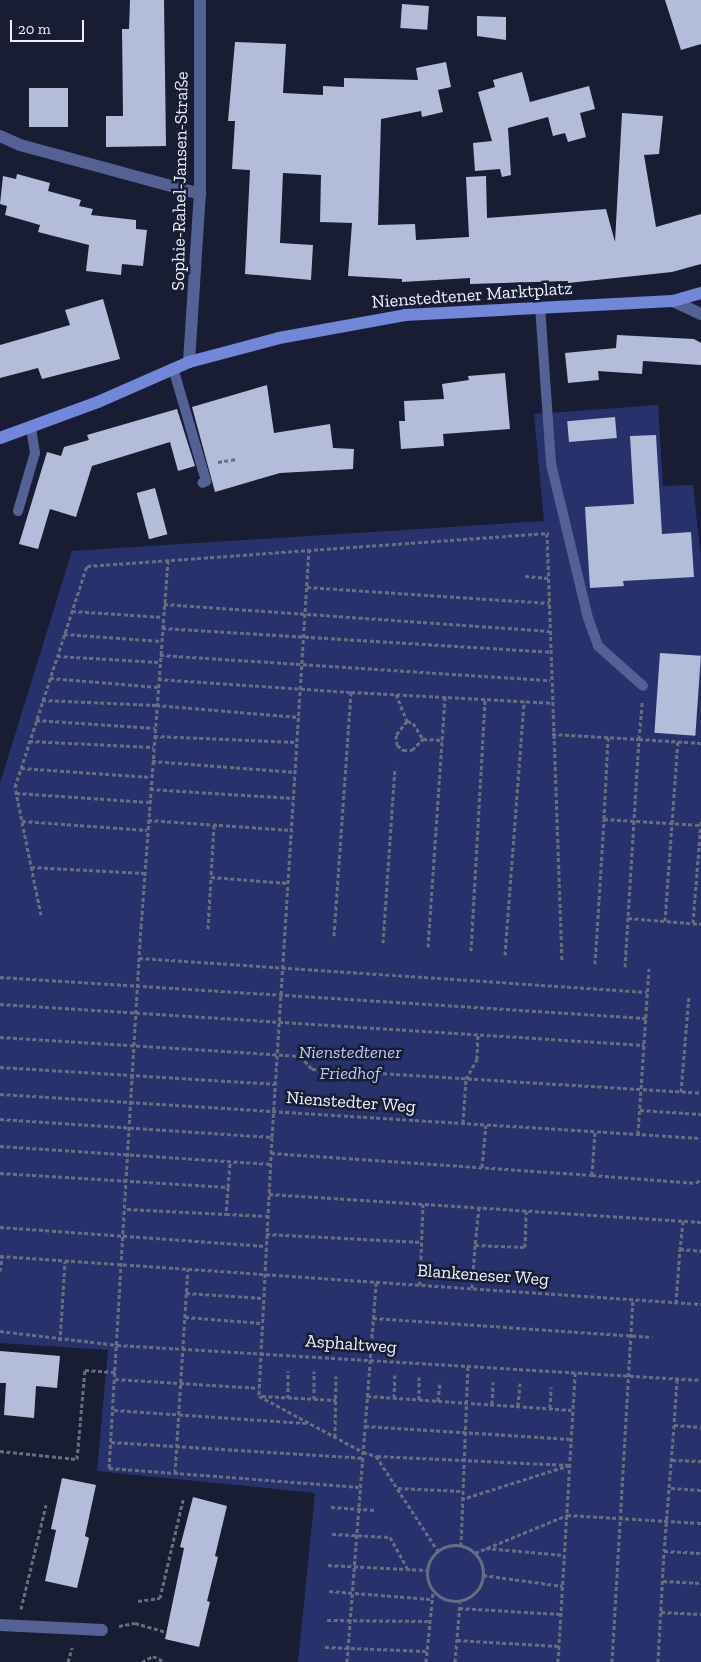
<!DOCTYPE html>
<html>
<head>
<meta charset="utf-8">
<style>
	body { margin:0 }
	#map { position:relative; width:701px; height:1662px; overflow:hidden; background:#181d33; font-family:"Zilla Slab",serif }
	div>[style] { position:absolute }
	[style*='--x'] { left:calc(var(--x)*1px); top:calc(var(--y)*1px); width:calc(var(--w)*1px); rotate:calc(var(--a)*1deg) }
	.green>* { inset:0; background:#27326d }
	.building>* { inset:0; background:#b3bcd9; transform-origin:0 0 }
	.path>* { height:3px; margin-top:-1.5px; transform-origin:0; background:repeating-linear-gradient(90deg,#686d7f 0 4px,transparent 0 6.5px) }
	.path>.ring { margin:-1.5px; padding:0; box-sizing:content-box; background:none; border:3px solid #686d7f; border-radius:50% }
	.lane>* { height:10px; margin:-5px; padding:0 5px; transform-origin:5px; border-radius:5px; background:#546195 }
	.street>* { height:12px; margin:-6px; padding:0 6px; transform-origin:6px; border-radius:6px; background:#546195 }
	.secondary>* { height:12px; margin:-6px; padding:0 6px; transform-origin:6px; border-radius:6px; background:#7286da }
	span { translate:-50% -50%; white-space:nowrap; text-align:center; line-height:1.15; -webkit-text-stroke:5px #181d33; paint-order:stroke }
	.street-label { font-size:18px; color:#edf1fd }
	.park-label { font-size:18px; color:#bdcaf6; font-style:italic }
	.scale { position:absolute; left:10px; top:20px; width:74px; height:22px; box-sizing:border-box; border:2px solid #edf1fd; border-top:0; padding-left:6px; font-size:15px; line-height:18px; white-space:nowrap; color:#edf1fd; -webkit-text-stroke:4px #181d33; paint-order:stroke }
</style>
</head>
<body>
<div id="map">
	<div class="green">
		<i style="clip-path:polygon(658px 405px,663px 486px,693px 485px,701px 559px,701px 1662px,298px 1662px,315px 1493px,97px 1471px,108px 1350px,0 1343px,0 783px,72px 551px,544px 521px,534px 414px)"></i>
	</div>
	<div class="building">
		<i style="clip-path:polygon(130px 0,164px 0,166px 146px,106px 147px,106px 116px,123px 116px,122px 29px,129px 29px)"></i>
		<i style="clip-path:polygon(665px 0,701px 0,701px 44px,681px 50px)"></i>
		<i style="left:402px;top:4px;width:27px;height:24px;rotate:4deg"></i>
		<i style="clip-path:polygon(477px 16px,506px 17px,506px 40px,477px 36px)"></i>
		<i style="clip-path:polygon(235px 42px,286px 44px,283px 93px,323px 95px,323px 86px,344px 87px,344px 78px,418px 80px,416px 68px,446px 62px,451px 87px,438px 90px,443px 112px,422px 117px,421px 111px,381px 119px,378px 225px,415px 224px,416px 240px,469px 237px,466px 177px,486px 176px,487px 218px,606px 209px,615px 242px,622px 113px,663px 116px,659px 154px,644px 155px,656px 227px,701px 214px,701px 264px,672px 272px,568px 283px,568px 281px,470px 284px,470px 278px,402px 282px,402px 279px,348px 276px,352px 223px,320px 222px,321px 175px,283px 173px,280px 243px,313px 245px,311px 280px,245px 274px,250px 170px,232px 169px,235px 121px,228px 121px)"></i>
		<i style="clip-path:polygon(522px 72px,530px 102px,589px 86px,595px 109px,580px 113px,586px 137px,568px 142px,565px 133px,553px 136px,548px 117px,508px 128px,511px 175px,502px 177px,500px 169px,475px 171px,473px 143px,492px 141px,478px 92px,495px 87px,493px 80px)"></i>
		<i style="left:29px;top:88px;width:39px;height:39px"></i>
		<i style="clip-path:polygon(17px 174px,50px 183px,48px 191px,81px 200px,79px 206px,93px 209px,91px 215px,136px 220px,136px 229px,147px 230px,143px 266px,122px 264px,121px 275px,86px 271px,89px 245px,38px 232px,40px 225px,5px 215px,7px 206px,0 204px,3px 176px,16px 179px)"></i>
		<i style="clip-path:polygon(103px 299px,120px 359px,42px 379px,38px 368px,0 378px,0 345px,70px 325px,65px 310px)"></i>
		<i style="clip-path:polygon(617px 335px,694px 339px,701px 343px,701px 365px,643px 361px,642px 374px,598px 371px,599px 380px,568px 383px,565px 353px,616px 348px)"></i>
		<i style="clip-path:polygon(505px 373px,510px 429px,443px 434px,444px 446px,401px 449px,399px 421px,405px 421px,404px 401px,444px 399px,442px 384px,469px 380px,468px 376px)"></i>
		<i style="clip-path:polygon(267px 385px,274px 433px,330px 424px,333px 448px,354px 449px,353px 469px,280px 473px,215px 492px,192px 407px)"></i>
		<i style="clip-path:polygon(177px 409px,195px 466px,178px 471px,170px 442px,92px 466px,76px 517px,50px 509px,38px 549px,19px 544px,47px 452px,61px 456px,64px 447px,89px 440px,87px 435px)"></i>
		<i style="left:615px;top:417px;width:21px;height:48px;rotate:85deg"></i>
		<i style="clip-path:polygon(656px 435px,662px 534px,691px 532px,694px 577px,623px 581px,624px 586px,590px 588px,585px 507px,634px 504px,630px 436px)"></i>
		<i style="left:155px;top:488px;width:48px;height:19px;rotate:75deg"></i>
		<i style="left:660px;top:653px;width:41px;height:80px;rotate:4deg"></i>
		<i style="clip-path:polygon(0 1351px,60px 1356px,57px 1388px,36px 1386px,34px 1418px,4px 1415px,6px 1383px,0 1383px)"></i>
		<i style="clip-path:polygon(62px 1478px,96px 1485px,85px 1536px,89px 1538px,77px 1588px,45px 1581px,56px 1530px,51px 1529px)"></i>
		<i style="clip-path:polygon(193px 1497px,227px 1506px,215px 1556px,218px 1557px,207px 1601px,210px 1602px,199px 1647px,165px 1639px,184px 1548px,180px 1547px)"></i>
	</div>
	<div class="path">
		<i style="--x:218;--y:462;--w:19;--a:-9"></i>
		<i style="--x:547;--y:533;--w:427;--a:88"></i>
		<i style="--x:309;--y:549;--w:589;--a:93.6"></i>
		<i style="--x:272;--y:1137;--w:259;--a:92.9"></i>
		<i style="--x:259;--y:1396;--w:118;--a:28.3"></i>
		<i style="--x:363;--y:1452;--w:14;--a:17"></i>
		<i style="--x:376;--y:1456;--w:113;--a:56.9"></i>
		<i style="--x:168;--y:560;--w:366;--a:94.2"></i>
		<i style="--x:141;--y:925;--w:544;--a:93.37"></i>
		<i style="--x:109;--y:1468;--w:252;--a:4.3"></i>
		<i style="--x:525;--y:576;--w:23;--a:5"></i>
		<i style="--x:307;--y:587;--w:243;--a:3.8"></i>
		<i style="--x:164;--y:604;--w:386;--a:4"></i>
		<i style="--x:72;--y:611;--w:91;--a:3.8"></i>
		<i style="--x:162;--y:628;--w:389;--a:3.5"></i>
		<i style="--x:64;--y:634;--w:97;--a:4.1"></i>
		<i style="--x:160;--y:655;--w:391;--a:3.7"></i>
		<i style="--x:57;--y:656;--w:102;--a:3.4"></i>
		<i style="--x:50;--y:678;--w:108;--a:4.8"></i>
		<i style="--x:158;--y:679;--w:193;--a:3.9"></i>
		<i style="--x:351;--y:692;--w:247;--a:94"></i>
		<i style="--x:351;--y:692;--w:200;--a:3.1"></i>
		<i style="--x:396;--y:694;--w:29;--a:68"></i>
		<i style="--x:407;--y:721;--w:6;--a:18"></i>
		<i style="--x:413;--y:723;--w:19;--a:58"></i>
		<i style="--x:42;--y:700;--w:114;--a:2.5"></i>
		<i style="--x:156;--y:705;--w:143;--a:4.8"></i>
		<i style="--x:36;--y:720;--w:119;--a:3.8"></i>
		<i style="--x:407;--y:721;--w:18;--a:128"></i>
		<i style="--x:396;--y:735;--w:10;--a:84"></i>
		<i style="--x:397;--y:745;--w:8;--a:40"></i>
		<i style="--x:403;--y:750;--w:9;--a:0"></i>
		<i style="--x:412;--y:750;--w:16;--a:-45"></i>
		<i style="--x:423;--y:739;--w:20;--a:3"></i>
		<i style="--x:552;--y:734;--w:87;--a:3.3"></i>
		<i style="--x:639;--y:739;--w:38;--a:-85"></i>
		<i style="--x:154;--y:736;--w:143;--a:2.4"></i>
		<i style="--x:608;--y:737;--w:82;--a:92.8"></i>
		<i style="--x:604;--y:819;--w:97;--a:3.5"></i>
		<i style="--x:29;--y:741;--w:124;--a:2.8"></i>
		<i style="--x:152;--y:761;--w:143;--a:4.4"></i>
		<i style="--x:21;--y:768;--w:130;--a:4"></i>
		<i style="--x:150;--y:789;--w:144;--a:3.6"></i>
		<i style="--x:16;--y:793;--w:133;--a:3.9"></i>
		<i style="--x:148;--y:820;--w:143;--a:4"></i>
		<i style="--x:22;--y:821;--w:125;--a:4.1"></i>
		<i style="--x:214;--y:825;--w:52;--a:93.3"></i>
		<i style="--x:211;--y:877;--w:77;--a:4.5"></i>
		<i style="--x:31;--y:867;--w:113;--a:3"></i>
		<i style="--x:41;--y:915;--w:131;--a:-101.5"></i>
		<i style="--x:15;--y:787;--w:232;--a:-72"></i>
		<i style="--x:87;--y:566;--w:463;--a:-4.1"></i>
		<i style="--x:628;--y:918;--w:73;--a:4.7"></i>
		<i style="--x:665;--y:921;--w:180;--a:-85.9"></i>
		<i style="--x:693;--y:923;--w:102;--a:-85.5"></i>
		<i style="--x:208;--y:929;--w:52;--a:-86.7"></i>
		<i style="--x:383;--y:943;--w:176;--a:-86.1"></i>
		<i style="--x:428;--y:947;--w:251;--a:-86.1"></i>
		<i style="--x:471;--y:951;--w:252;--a:-86.8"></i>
		<i style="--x:505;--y:955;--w:254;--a:-85.7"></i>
		<i style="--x:139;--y:958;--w:509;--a:3.83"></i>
		<i style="--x:595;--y:964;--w:145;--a:-86.4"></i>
		<i style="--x:625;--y:967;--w:228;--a:-86.5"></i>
		<i style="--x:639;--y:739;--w:62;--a:3.7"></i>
		<i style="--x:0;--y:977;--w:647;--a:3.63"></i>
		<i style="--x:0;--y:1004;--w:645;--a:3.64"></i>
		<i style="--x:0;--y:1037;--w:301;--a:3.6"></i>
		<i style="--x:300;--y:1056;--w:18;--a:47"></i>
		<i style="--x:312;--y:1069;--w:390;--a:3.5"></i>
		<i style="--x:0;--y:1067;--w:276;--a:3.5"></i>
		<i style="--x:681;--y:1092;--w:98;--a:-85.3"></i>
		<i style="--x:0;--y:1094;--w:702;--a:3.59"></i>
		<i style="--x:640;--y:1110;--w:61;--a:3.8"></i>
		<i style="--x:0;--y:1119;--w:273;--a:3.8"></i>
		<i style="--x:463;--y:1123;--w:44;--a:-86.1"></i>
		<i style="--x:466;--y:1079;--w:23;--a:-61"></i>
		<i style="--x:477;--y:1059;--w:25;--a:-88"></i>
		<i style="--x:638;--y:1134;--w:166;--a:-86.2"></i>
		<i style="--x:0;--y:1146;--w:271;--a:3.8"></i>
		<i style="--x:271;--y:1153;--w:322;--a:3.9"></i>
		<i style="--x:592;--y:1175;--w:44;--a:-86.1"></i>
		<i style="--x:482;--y:1167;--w:42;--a:-84.6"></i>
		<i style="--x:0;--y:1173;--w:228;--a:3.5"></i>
		<i style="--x:228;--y:1187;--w:27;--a:94"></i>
		<i style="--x:226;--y:1214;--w:42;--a:2.7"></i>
		<i style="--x:592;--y:1175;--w:104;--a:4.4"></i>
		<i style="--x:696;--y:1183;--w:6;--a:-39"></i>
		<i style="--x:228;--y:1187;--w:25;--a:-85"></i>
		<i style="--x:269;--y:1194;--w:433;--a:3.7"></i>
		<i style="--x:479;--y:1207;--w:38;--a:96"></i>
		<i style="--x:475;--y:1245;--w:50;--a:2.3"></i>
		<i style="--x:525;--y:1247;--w:36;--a:-88"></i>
		<i style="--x:127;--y:1209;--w:99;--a:2.9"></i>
		<i style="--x:683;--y:1221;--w:28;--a:96"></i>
		<i style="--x:680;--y:1249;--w:21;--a:5"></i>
		<i style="--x:0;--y:1227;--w:267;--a:4.1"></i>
		<i style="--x:266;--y:1234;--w:155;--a:3"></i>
		<i style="--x:0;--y:1256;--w:703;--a:3.92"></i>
		<i style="--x:0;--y:1271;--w:14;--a:-82"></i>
		<i style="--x:420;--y:1285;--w:81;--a:-87.9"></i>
		<i style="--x:472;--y:1288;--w:43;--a:-86"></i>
		<i style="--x:186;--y:1293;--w:77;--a:3.7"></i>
		<i style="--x:676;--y:1303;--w:54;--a:-85.8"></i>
		<i style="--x:185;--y:1317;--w:76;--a:4.5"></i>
		<i style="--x:373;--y:1318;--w:280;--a:3.9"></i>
		<i style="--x:0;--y:1331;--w:118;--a:6.8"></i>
		<i style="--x:117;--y:1345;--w:585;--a:3.43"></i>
		<i style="--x:60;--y:1341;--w:80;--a:-86.4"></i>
		<i style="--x:115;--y:1379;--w:144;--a:3.6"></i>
		<i style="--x:677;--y:1379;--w:46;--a:93.7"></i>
		<i style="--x:674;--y:1425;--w:27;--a:4"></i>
		<i style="--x:262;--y:1396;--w:74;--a:3.1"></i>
		<i style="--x:367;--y:1396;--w:205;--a:3.9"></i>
		<i style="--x:288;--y:1398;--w:27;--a:-90"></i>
		<i style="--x:394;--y:1398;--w:23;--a:-88"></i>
		<i style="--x:314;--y:1399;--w:28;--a:-90"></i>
		<i style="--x:419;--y:1400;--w:23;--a:-90"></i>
		<i style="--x:438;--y:1401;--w:20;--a:-84"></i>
		<i style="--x:492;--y:1404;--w:22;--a:-87"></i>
		<i style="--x:518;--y:1406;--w:23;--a:-85"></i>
		<i style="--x:550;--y:1408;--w:21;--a:-87"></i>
		<i style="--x:114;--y:1410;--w:193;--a:3.9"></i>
		<i style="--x:674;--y:1425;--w:126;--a:94.5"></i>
		<i style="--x:664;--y:1551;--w:37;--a:3"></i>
		<i style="--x:365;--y:1426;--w:206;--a:3.6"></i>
		<i style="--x:335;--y:1437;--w:61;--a:-89.1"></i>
		<i style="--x:111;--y:1442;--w:252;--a:3.6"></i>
		<i style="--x:0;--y:1451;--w:77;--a:5.9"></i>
		<i style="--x:77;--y:1459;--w:89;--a:-84.9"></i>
		<i style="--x:85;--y:1370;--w:31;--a:4"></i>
		<i style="--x:377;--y:1456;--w:193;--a:2.7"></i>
		<i style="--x:570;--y:1465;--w:113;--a:162.5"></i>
		<i style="--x:672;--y:1460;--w:29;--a:2"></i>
		<i style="--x:175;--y:1473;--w:204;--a:-86.4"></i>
		<i style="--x:398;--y:1488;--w:64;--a:2.7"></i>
		<i style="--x:671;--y:1488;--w:30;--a:4"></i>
		<i style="--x:331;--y:1507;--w:44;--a:3.9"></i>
		<i style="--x:332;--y:1534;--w:58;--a:3"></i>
		<i style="--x:390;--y:1537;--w:35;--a:61"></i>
		<i class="ring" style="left:427px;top:1545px;width:53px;height:53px"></i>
		<i style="--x:461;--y:1546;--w:181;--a:-87.8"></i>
		<i style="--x:486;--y:1548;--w:78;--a:5.1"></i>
		<i style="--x:475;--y:1553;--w:100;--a:-22.4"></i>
		<i style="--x:567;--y:1515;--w:134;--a:3.4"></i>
		<i style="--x:328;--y:1565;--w:98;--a:2.9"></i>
		<i style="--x:483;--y:1575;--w:80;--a:7.9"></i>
		<i style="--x:663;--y:1581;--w:38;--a:3"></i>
		<i style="--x:329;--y:1591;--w:102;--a:4.5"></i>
		<i style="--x:138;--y:1601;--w:22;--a:-8"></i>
		<i style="--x:160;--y:1598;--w:101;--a:-76.8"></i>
		<i style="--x:459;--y:1608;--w:102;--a:3.4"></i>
		<i style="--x:21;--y:1609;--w:107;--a:-76.5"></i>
		<i style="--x:661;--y:1612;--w:40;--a:2.9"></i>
		<i style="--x:327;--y:1620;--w:102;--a:0.6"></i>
		<i style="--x:119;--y:1626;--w:16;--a:-11"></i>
		<i style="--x:135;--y:1623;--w:33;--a:16"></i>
		<i style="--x:457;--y:1640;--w:102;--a:3.4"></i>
		<i style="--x:325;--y:1647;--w:102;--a:2.2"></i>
		<i style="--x:68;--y:1662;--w:15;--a:-74"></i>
		<i style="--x:142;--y:1662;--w:13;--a:-29"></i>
		<i style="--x:153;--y:1656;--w:13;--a:27"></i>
		<i style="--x:347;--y:1662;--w:382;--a:-85.6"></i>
		<i style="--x:426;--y:1662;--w:70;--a:-84.3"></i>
		<i style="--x:455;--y:1662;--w:60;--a:-85.2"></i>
		<i style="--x:558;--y:1662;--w:290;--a:-86.6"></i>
		<i style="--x:612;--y:1662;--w:363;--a:-86.7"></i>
		<i style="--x:658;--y:1662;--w:111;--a:-86.9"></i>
	</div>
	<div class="lane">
		<i style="--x:540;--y:306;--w:158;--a:86"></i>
		<i style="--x:551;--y:464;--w:158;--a:76.5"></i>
		<i style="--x:588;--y:618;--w:30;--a:70"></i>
		<i style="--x:598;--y:646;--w:60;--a:41.6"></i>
		<i style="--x:173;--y:368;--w:118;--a:73.7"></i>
		<i style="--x:206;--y:481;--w:4;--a:153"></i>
		<i style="--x:18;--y:511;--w:60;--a:-73.7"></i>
		<i style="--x:35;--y:453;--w:26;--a:-99"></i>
	</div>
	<div class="street">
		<i style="--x:0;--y:136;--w:22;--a:24"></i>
		<i style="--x:20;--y:145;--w:187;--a:15.2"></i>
		<i style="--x:673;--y:301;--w:31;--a:25"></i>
		<i style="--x:189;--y:362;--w:168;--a:-86.3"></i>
		<i style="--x:200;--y:194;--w:194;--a:-90"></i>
		<i style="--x:0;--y:1625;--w:102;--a:2.8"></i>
	</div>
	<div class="secondary">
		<i style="--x:0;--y:438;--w:104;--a:-20.2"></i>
		<i style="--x:98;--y:402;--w:99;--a:-23.7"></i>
		<i style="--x:189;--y:362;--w:93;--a:-14.9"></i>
		<i style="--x:279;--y:338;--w:128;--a:-10.3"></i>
		<i style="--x:405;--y:315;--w:268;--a:-3"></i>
		<i style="--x:673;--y:301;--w:29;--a:-16"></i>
	</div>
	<div class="street-label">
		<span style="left:180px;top:181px;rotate:-89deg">Sophie-Rahel-Jansen-Straße</span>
		<span style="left:472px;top:295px;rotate:-4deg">Nienstedtener Marktplatz</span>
		<span style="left:351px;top:1102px;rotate:4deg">Nienstedter Weg</span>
		<span style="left:483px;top:1275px;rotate:4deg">Blankeneser Weg</span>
		<span style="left:351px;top:1344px;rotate:4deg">Asphaltweg</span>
	</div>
	<div class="park-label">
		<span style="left:350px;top:1063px">Nienstedtener<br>Friedhof</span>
	</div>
	<div class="scale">20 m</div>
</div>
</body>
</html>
